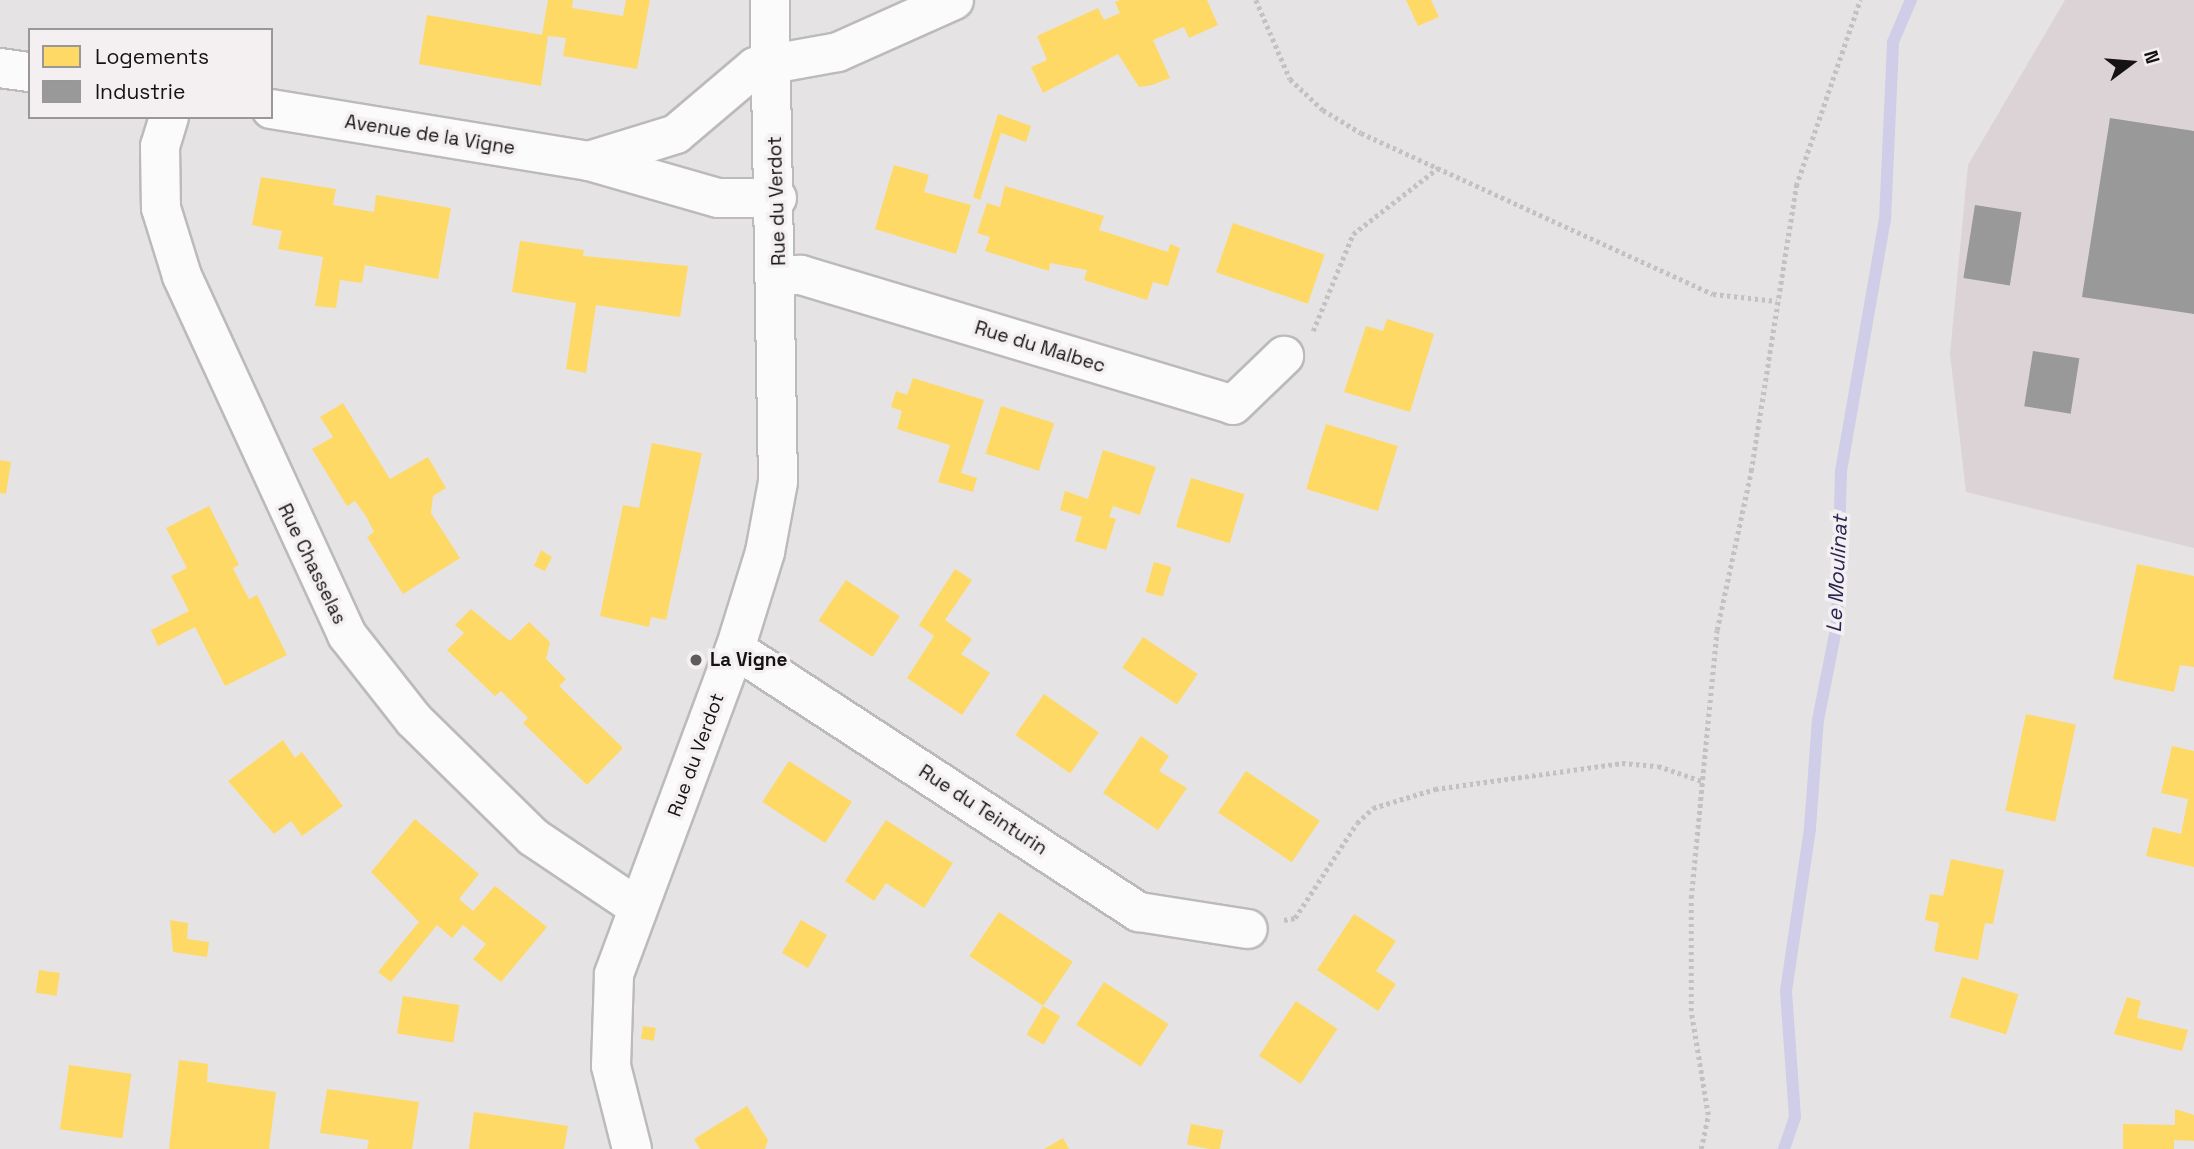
<!DOCTYPE html>
<html>
<head>
<meta charset="utf-8">
<style>
	body { margin:0 }
	#map { position:relative; width:2194px; height:1149px; overflow:hidden; background:#e6e3e4; font-family:"Space Grotesk",sans-serif }
	div>[style] { position:absolute }
	[style*='--x'] { left:calc(var(--x)*1px); top:calc(var(--y)*1px); width:calc(var(--w)*1px); rotate:calc(var(--a)*1deg) }
	.built>* { inset:0; background:#dcd3d6 }
	.homes>* { inset:0; background:#ffd966; transform-origin:0 0 }
	.industry>* { inset:0; background:#999; transform-origin:0 0 }
	.stream>* { height:12px; margin:-6px; padding:0 6px; transform-origin:6px; border-radius:6px; background:#cfcde8 }
	.path>* { height:4.5px; margin-top:-2.25px; transform-origin:0; background:repeating-linear-gradient(90deg,#c2c2c2 0 3.5px,transparent 0 7px) }
	.roads { filter:drop-shadow(2px 0 #bcbabb) drop-shadow(-2px 0 #bcbabb) drop-shadow(0 2px #bcbabb) drop-shadow(0 -2px #bcbabb) }
	.minor>* { height:38px; margin:-19px; padding:0 19px; transform-origin:19px; border-radius:19px; background:#fbfbfb }
	.dots>* { width:19px; height:19px; translate:-50% -50%; box-sizing:border-box; border:4px solid #f4eff1; border-radius:50% }
	span { translate:-50% -50%; white-space:nowrap; text-align:center; line-height:1.15; -webkit-text-stroke:7px #f4eff1; paint-order:stroke }
	.street-label { font-size:19px; color:#141213 }
	.poi-label { font-size:19px; color:#141213; font-weight:700 }
	.left { translate:0 -50%; text-align:left }
	.water-label { font-size:21px; color:#2b2553; font-style:italic }
	.legend { position:absolute; left:28px; top:28px; width:245px; height:91px; box-sizing:border-box; background:#f4eff1; border:2px solid #9a9798; margin:0; padding:9px 12px; list-style:none; font-size:21px; color:#141213 }
	.legend li { display:flex; align-items:center; gap:14px; height:35px }
	.legend b { width:35px; border:2px solid #9a9798 }
	.north { position:absolute; left:2096px; top:28px; width:70px; height:70px; -webkit-text-stroke:5px #f4eff1; paint-order:stroke; rotate:74deg; font-size:19px; font-weight:700; line-height:28px; text-align:center; color:#141213 }
	.north::after { content:''; display:block; margin:auto; width:24px; height:32px; background:#141213; clip-path:polygon(50% 0,100% 100%,50% 72%,0 100%) }
</style>
</head>
<body>
<div id="map">
	<div class="built">
		<i style="clip-path:polygon(2065px 0,2194px 0,2194px 548px,1966px 492px,1950px 354px,1968px 165px)"></i>
	</div>
	<div class="homes">
		<i style="clip-path:polygon(548px 0,573px 0,572px 8px,623px 16px,626px 0,650px 0,637px 69px,563px 56px,566px 38px,548px 36px,541px 86px,419px 64px,427px 15px,542px 35px)"></i>
		<i style="clip-path:polygon(1120px 0,1207px 0,1218px 25px,1189px 38px,1184px 27px,1153px 40px,1170px 78px,1152px 85px,1139px 87px,1118px 54px,1043px 93px,1031px 67px,1047px 60px,1037px 36px,1098px 8px,1104px 20px,1120px 13px,1115px 2px)"></i>
		<i style="clip-path:polygon(1406px 0,1431px 0,1439px 17px,1418px 26px)"></i>
		<i style="clip-path:polygon(998px 114px,1031px 126px,1026px 142px,1001px 133px,980px 200px,973px 197px)"></i>
		<i style="clip-path:polygon(894px 165px,929px 175px,924px 192px,971px 205px,956px 254px,875px 229px)"></i>
		<i style="clip-path:polygon(261px 177px,336px 189px,333px 205px,374px 212px,376px 195px,451px 208px,438px 279px,365px 265px,362px 283px,340px 280px,336px 308px,315px 306px,323px 257px,278px 249px,282px 231px,252px 225px)"></i>
		<i style="clip-path:polygon(1005px 186px,1104px 216px,1099px 230px,1168px 252px,1170px 244px,1180px 248px,1168px 286px,1153px 282px,1147px 300px,1084px 280px,1087px 270px,1050px 263px,1049px 271px,985px 251px,990px 237px,977px 233px,987px 203px,1000px 207px)"></i>
		<i style="left:1233px;top:223px;width:97px;height:52px;rotate:19deg"></i>
		<i style="clip-path:polygon(520px 241px,584px 250px,583px 256px,688px 266px,680px 317px,596px 305px,586px 373px,566px 369px,576px 303px,512px 292px)"></i>
		<i style="clip-path:polygon(1387px 319px,1434px 334px,1410px 412px,1344px 392px,1366px 326px,1383px 331px)"></i>
		<i style="clip-path:polygon(913px 378px,984px 400px,961px 473px,977px 478px,973px 492px,938px 482px,950px 445px,897px 429px,902px 411px,891px 407px,896px 391px,907px 395px)"></i>
		<i style="clip-path:polygon(343px 403px,390px 479px,428px 457px,446px 488px,433px 496px,431px 513px,460px 558px,403px 594px,367px 537px,374px 532px,366px 516px,355px 501px,347px 506px,312px 449px,333px 437px,320px 417px)"></i>
		<i style="left:1001px;top:406px;width:56px;height:50px;rotate:18deg"></i>
		<i style="left:1326px;top:424px;width:75px;height:68px;rotate:17deg"></i>
		<i style="clip-path:polygon(652px 443px,702px 453px,666px 620px,651px 617px,649px 627px,600px 616px,623px 505px,639px 508px)"></i>
		<i style="clip-path:polygon(1103px 450px,1156px 467px,1140px 515px,1113px 506px,1109px 517px,1116px 519px,1106px 550px,1075px 541px,1082px 517px,1060px 510px,1065px 491px,1088px 499px)"></i>
		<i style="clip-path:polygon(0 460px,11px 462px,6px 494px,0 493px)"></i>
		<i style="left:1191px;top:478px;width:56px;height:51px;rotate:17deg"></i>
		<i style="clip-path:polygon(209px 506px,239px 565px,233px 568px,241px 584px,249px 599px,257px 595px,287px 655px,225px 686px,195px 627px,158px 646px,151px 630px,189px 611px,171px 576px,187px 568px,166px 528px)"></i>
		<i style="clip-path:polygon(541px 550px,552px 557px,545px 571px,534px 566px)"></i>
		<i style="left:1154px;top:562px;width:18px;height:31px;rotate:16deg"></i>
		<i style="clip-path:polygon(2137px 564px,2194px 576px,2194px 667px,2180px 665px,2174px 692px,2113px 679px)"></i>
		<i style="clip-path:polygon(955px 569px,972px 580px,945px 620px,972px 639px,961px 654px,990px 673px,962px 715px,907px 678px,934px 636px,919px 625px)"></i>
		<i style="left:846px;top:580px;width:65px;height:49px;rotate:34deg"></i>
		<i style="clip-path:polygon(471px 609px,510px 641px,529px 622px,550px 642px,546px 659px,566px 679px,559px 686px,623px 748px,587px 785px,523px 723px,528px 718px,501px 691px,495px 696px,447px 650px,464px 633px,455px 625px)"></i>
		<i style="left:1143px;top:637px;width:66px;height:37px;rotate:34deg"></i>
		<i style="left:1044px;top:694px;width:67px;height:50px;rotate:35deg"></i>
		<i style="left:2026px;top:714px;width:51px;height:99px;rotate:12deg"></i>
		<i style="clip-path:polygon(1141px 736px,1169px 756px,1159px 771px,1187px 788px,1158px 830px,1103px 793px)"></i>
		<i style="clip-path:polygon(283px 740px,295px 758px,302px 752px,343px 806px,302px 836px,291px 821px,274px 834px,228px 781px)"></i>
		<i style="clip-path:polygon(2172px 746px,2194px 751px,2194px 867px,2146px 856px,2153px 827px,2181px 834px,2188px 799px,2161px 793px)"></i>
		<i style="left:789px;top:761px;width:75px;height:49px;rotate:33deg"></i>
		<i style="left:1246px;top:771px;width:89px;height:50px;rotate:34deg"></i>
		<i style="clip-path:polygon(415px 819px,479px 874px,459px 899px,473px 911px,495px 886px,547px 927px,501px 982px,473px 959px,486px 944px,463px 925px,452px 938px,437px 925px,391px 982px,378px 972px,419px 922px,371px 872px)"></i>
		<i style="clip-path:polygon(886px 820px,953px 863px,924px 908px,886px 883px,874px 901px,845px 881px)"></i>
		<i style="clip-path:polygon(1951px 859px,2004px 870px,1993px 924px,1985px 923px,1978px 960px,1934px 951px,1939px 923px,1925px 920px,1930px 894px,1943px 896px)"></i>
		<i style="left:999px;top:912px;width:89px;height:53px;rotate:34deg"></i>
		<i style="clip-path:polygon(1354px 914px,1396px 941px,1376px 971px,1396px 984px,1378px 1011px,1317px 970px)"></i>
		<i style="clip-path:polygon(170px 920px,188px 923px,187px 939px,209px 942px,207px 957px,173px 952px)"></i>
		<i style="left:801px;top:920px;width:30px;height:38px;rotate:30deg"></i>
		<i style="left:39px;top:970px;width:21px;height:23px;rotate:8deg"></i>
		<i style="left:1962px;top:977px;width:59px;height:42px;rotate:17deg"></i>
		<i style="left:1104px;top:982px;width:77px;height:51px;rotate:33deg"></i>
		<i style="left:403px;top:996px;width:57px;height:38px;rotate:9deg"></i>
		<i style="clip-path:polygon(2127px 997px,2141px 1001px,2137px 1018px,2188px 1030px,2182px 1051px,2114px 1034px)"></i>
		<i style="left:1296px;top:1001px;width:50px;height:66px;rotate:34deg"></i>
		<i style="left:1043px;top:1006px;width:20px;height:33px;rotate:30deg"></i>
		<i style="left:643px;top:1026px;width:13px;height:13px;rotate:9deg"></i>
		<i style="clip-path:polygon(179px 1060px,208px 1064px,207px 1082px,276px 1092px,269px 1149px,169px 1149px)"></i>
		<i style="left:69px;top:1065px;width:63px;height:65px;rotate:8deg"></i>
		<i style="clip-path:polygon(327px 1089px,419px 1102px,412px 1149px,367px 1149px,369px 1140px,320px 1133px)"></i>
		<i style="clip-path:polygon(747px 1106px,768px 1140px,765px 1149px,700px 1149px,694px 1139px)"></i>
		<i style="clip-path:polygon(2175px 1109px,2194px 1115px,2194px 1141px,2174px 1140px,2174px 1149px,2123px 1149px,2123px 1124px,2175px 1125px)"></i>
		<i style="clip-path:polygon(474px 1112px,568px 1126px,564px 1149px,469px 1149px)"></i>
		<i style="left:1191px;top:1124px;width:33px;height:21px;rotate:11deg"></i>
		<i style="clip-path:polygon(1063px 1138px,1069px 1149px,1044px 1149px)"></i>
	</div>
	<div class="industry">
		<i style="clip-path:polygon(2110px 118px,2194px 131px,2194px 314px,2082px 297px)"></i>
		<i style="left:1975px;top:205px;width:47px;height:74px;rotate:9deg"></i>
		<i style="left:2033px;top:351px;width:47px;height:56px;rotate:9deg"></i>
	</div>
	<div class="stream">
		<i style="--x:1784;--y:1149;--w:34;--a:-71"></i>
		<i style="--x:1795;--y:1117;--w:126;--a:-94.1"></i>
		<i style="--x:1786;--y:991;--w:165;--a:-81.6"></i>
		<i style="--x:1810;--y:828;--w:108;--a:-85.8"></i>
		<i style="--x:1818;--y:720;--w:98;--a:-78.8"></i>
		<i style="--x:1837;--y:624;--w:153;--a:-88.5"></i>
		<i style="--x:1841;--y:471;--w:255;--a:-80.1"></i>
		<i style="--x:1885;--y:220;--w:178;--a:-87.4"></i>
		<i style="--x:1893;--y:42;--w:46;--a:-66.8"></i>
	</div>
	<div class="path">
		<i style="--x:1256;--y:0;--w:86;--a:66.7"></i>
		<i style="--x:1290;--y:79;--w:45;--a:43.2"></i>
		<i style="--x:1323;--y:110;--w:44;--a:31.2"></i>
		<i style="--x:1361;--y:133;--w:387;--a:24.6"></i>
		<i style="--x:1713;--y:294;--w:64;--a:6.2"></i>
		<i style="--x:1313;--y:331;--w:105;--a:-67.6"></i>
		<i style="--x:1353;--y:234;--w:108;--a:-37.8"></i>
		<i style="--x:1284;--y:920;--w:11;--a:-10"></i>
		<i style="--x:1295;--y:918;--w:113;--a:-56.9"></i>
		<i style="--x:1357;--y:823;--w:22;--a:-43"></i>
		<i style="--x:1373;--y:808;--w:65;--a:-17"></i>
		<i style="--x:1435;--y:789;--w:189;--a:-7.9"></i>
		<i style="--x:1622;--y:763;--w:36;--a:5"></i>
		<i style="--x:1658;--y:766;--w:46;--a:18.8"></i>
		<i style="--x:1701;--y:1149;--w:35;--a:-78"></i>
		<i style="--x:1708;--y:1115;--w:105;--a:-99.3"></i>
		<i style="--x:1691;--y:1011;--w:113;--a:-90"></i>
		<i style="--x:1691;--y:898;--w:269;--a:-84.5"></i>
		<i style="--x:1717;--y:630;--w:163;--a:-77.9"></i>
		<i style="--x:1751;--y:471;--w:289;--a:-81"></i>
		<i style="--x:1796;--y:186;--w:197;--a:-71"></i>
	</div>
	<div class="roads">
		<div class="minor">
			<i style="--x:0;--y:68;--w:30;--a:8"></i>
			<i style="--x:271;--y:109;--w:322;--a:9.3"></i>
			<i style="--x:589;--y:161;--w:134;--a:16"></i>
			<i style="--x:718;--y:198;--w:59;--a:0"></i>
			<i style="--x:169;--y:117;--w:30;--a:107"></i>
			<i style="--x:160;--y:146;--w:62;--a:89.1"></i>
			<i style="--x:161;--y:208;--w:71;--a:72.8"></i>
			<i style="--x:182;--y:276;--w:395;--a:65.3"></i>
			<i style="--x:347;--y:635;--w:108;--a:51.8"></i>
			<i style="--x:414;--y:720;--w:167;--a:44.5"></i>
			<i style="--x:533;--y:837;--w:125;--a:33.9"></i>
			<i style="--x:589;--y:161;--w:91;--a:-17.2"></i>
			<i style="--x:676;--y:134;--w:104;--a:-40.3"></i>
			<i style="--x:755;--y:67;--w:84;--a:-10.2"></i>
			<i style="--x:838;--y:52;--w:127;--a:-24.1"></i>
			<i style="--x:779;--y:276;--w:22;--a:-3"></i>
			<i style="--x:801;--y:275;--w:451;--a:16.7"></i>
			<i style="--x:1233;--y:405;--w:71;--a:-43.9"></i>
			<i style="--x:735;--y:649;--w:482;--a:33.1"></i>
			<i style="--x:1139;--y:912;--w:110;--a:8.9"></i>
			<i style="--x:632;--y:1149;--w:86;--a:-104.2"></i>
			<i style="--x:611;--y:1066;--w:92;--a:-88.1"></i>
			<i style="--x:614;--y:974;--w:347;--a:-69.6"></i>
			<i style="--x:735;--y:649;--w:102;--a:-72.8"></i>
			<i style="--x:765;--y:552;--w:71;--a:-79.5"></i>
			<i style="--x:778;--y:482;--w:482;--a:-91"></i>
		</div>
	</div>
	<div class="dots">
		<i style="left:696px;top:660px;background:#5e5b5c"></i>
	</div>
	<div class="street-label">
		<span style="left:430px;top:135px;rotate:9deg">Avenue de la Vigne</span>
		<span style="left:777px;top:201px;rotate:-92deg">Rue du Verdot</span>
		<span style="left:1040px;top:347px;rotate:17deg">Rue du Malbec</span>
		<span style="left:312px;top:564px;rotate:64deg">Rue Chasselas</span>
		<span style="left:696px;top:755px;rotate:-70deg">Rue du Verdot</span>
		<span style="left:983px;top:810px;rotate:33deg">Rue du Teinturin</span>
	</div>
	<div class="poi-label">
		<span class="left" style="left:710px;top:660px">La Vigne</span>
	</div>
	<div class="water-label">
		<span style="left:1837px;top:574px;rotate:-87deg">Le Moulinat</span>
	</div>
	<ul class="legend">
	<li><b style="height:19px;background:#ffd966"></b>Logements</li>
	<li><b style="height:19px;background:#999"></b>Industrie</li>
	</ul>
	<div class="north">N</div>
</div>
</body>
</html>
